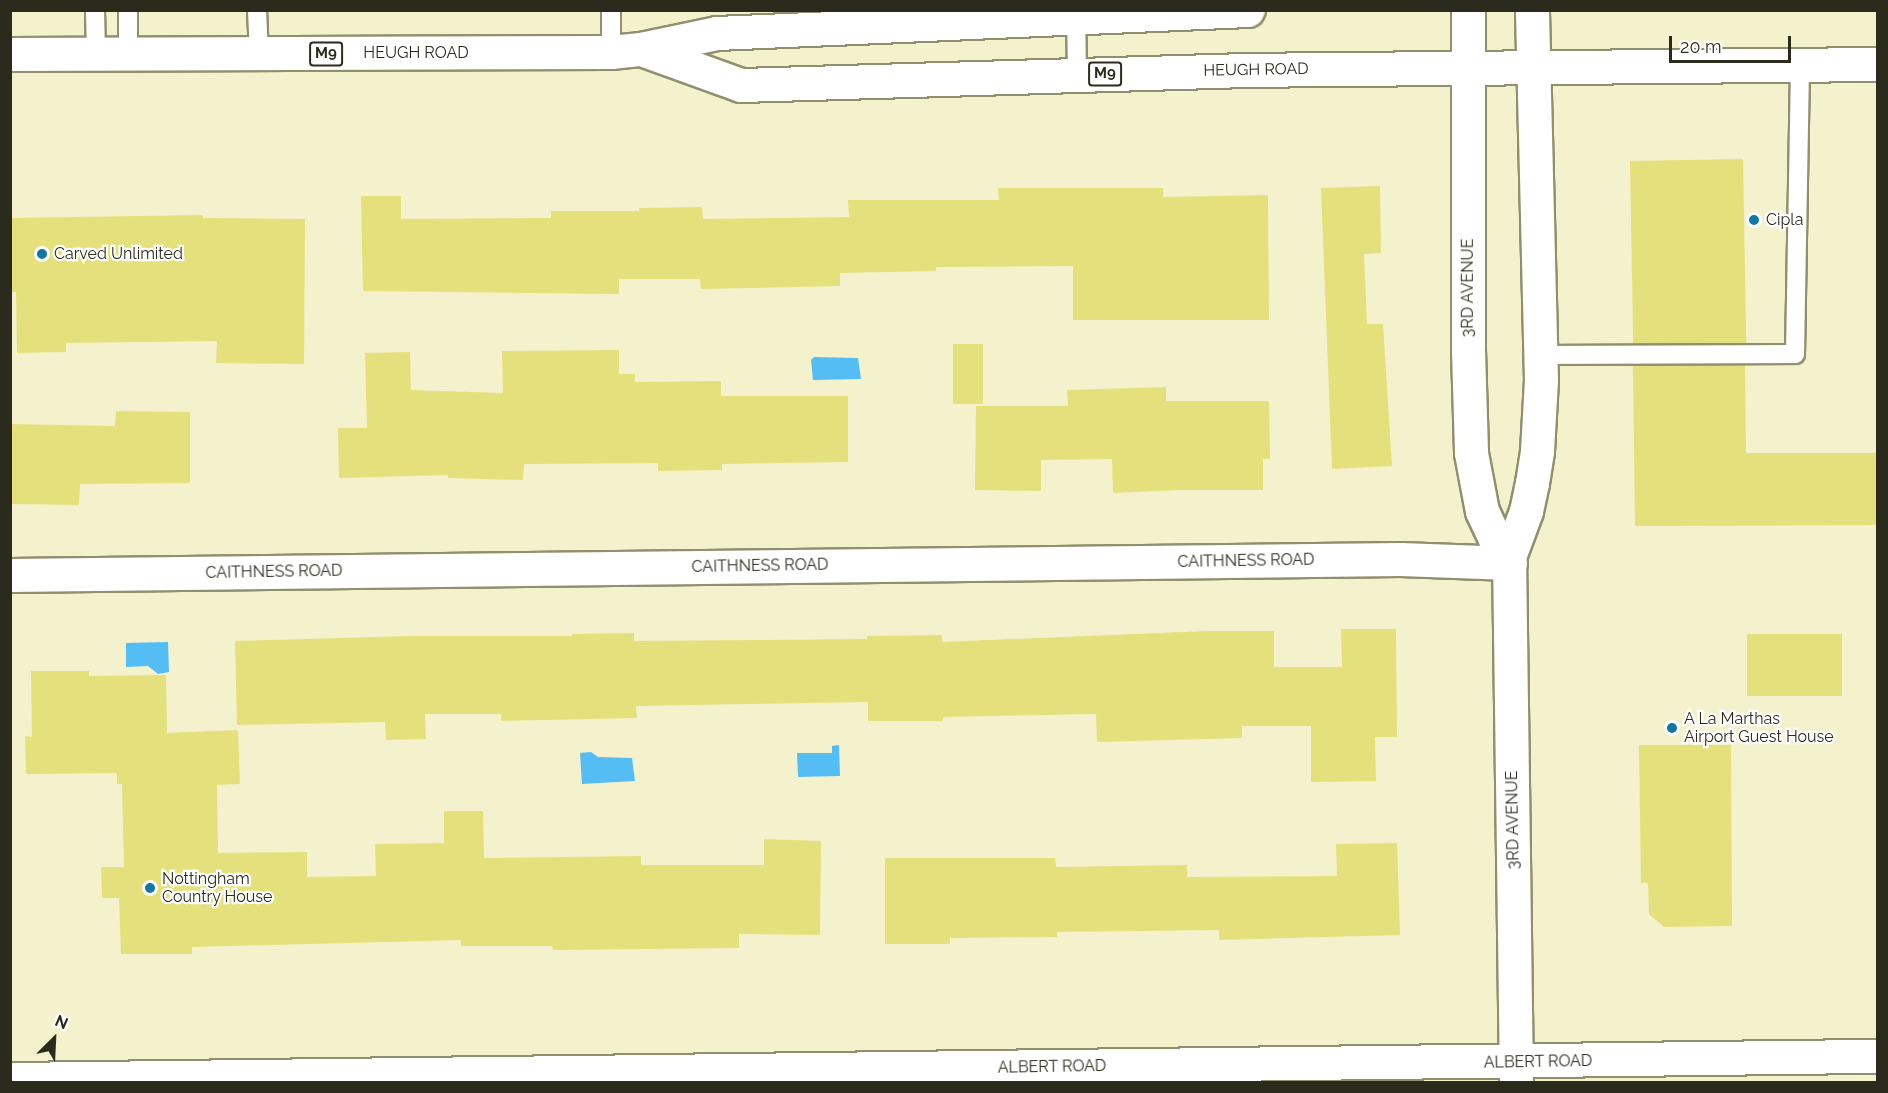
<!DOCTYPE html>
<html>
<head>
<meta charset="utf-8">
<style>
	body { margin:0 }
	#map { position:relative; width:1888px; height:1093px; overflow:hidden; background:#f3f2cd; font-family:Raleway,sans-serif }
	div>[style] { position:absolute }
	[style*='--x'] { left:calc(var(--x)*1px); top:calc(var(--y)*1px); width:calc(var(--w)*1px); rotate:calc(var(--a)*1deg) }
	.water>* { inset:0; background:#54bef4 }
	.building>* { inset:0; background:#e4e07b; transform-origin:0 0 }
	.roads { filter:drop-shadow(2px 0 #90906e) drop-shadow(-2px 0 #90906e) drop-shadow(0 2px #90906e) drop-shadow(0 -2px #90906e) }
	.lane>* { height:18px; margin:-9px; padding:0 9px; transform-origin:9px; border-radius:9px; background:#fff }
	.street>* { height:33px; margin:-16.5px; padding:0 16.5px; transform-origin:16.5px; border-radius:16.5px; background:#fff }
	.secondary>* { height:33px; margin:-16.5px; padding:0 16.5px; transform-origin:16.5px; border-radius:16.5px; background:#fff }
	.primary>* { height:33px; margin:-16.5px; padding:0 16.5px; transform-origin:16.5px; border-radius:16.5px; background:#fff }
	.dots>* { width:16px; height:16px; translate:-50% -50%; box-sizing:border-box; border:3px solid #fff; border-radius:50% }
	span { translate:-50% -50%; white-space:nowrap; text-align:center; line-height:1.15; -webkit-text-stroke:4.5px #fff; paint-order:stroke }
	.shield-label span { padding:2px 4px; background:#fff; border:2px solid; border-radius:4px; -webkit-text-stroke-width:0 }
	.shield-label { font-size:15px; color:#2b2b1d; font-weight:700 }
	.street-label { font-size:16px; color:#2b2b1d }
	.poi-label { font-size:16px; color:#2b2b1d }
	.left { translate:0 -50%; text-align:left }
	.frame { position:absolute; inset:0; border:12px solid #2b2b1d; pointer-events:none }
	.north { position:absolute; left:24px; top:1009px; width:60px; height:60px; -webkit-text-stroke:4px #fff; paint-order:stroke; rotate:24deg; font-size:16px; font-weight:700; line-height:24px; text-align:center; color:#2b2b1d }
	.north::after { content:''; display:block; margin:auto; width:21px; height:27px; background:#2b2b1d; clip-path:polygon(50% 0,100% 100%,50% 72%,0 100%) }
	.scale { position:absolute; left:1669px; top:36px; width:122px; height:27px; box-sizing:border-box; border:3px solid #2b2b1d; border-top:0; padding-left:8px; font-size:18px; line-height:21px; white-space:nowrap; color:#2b2b1d; -webkit-text-stroke:4px #fff; paint-order:stroke }
</style>
</head>
<body>
<div id="map">
	<div class="water">
		<i style="clip-path:polygon(814px 357px,858px 358px,861px 379px,813px 380px,811px 360px)"></i>
		<i style="clip-path:polygon(168px 642px,169px 672px,158px 674px,148px 666px,126px 667px,126px 643px)"></i>
		<i style="clip-path:polygon(839px 745px,840px 776px,798px 777px,797px 753px,832px 753px,832px 746px)"></i>
		<i style="clip-path:polygon(591px 752px,598px 757px,632px 758px,635px 781px,582px 784px,580px 753px)"></i>
	</div>
	<div class="building">
		<i style="left:1743px;top:159px;width:184px;height:113px;rotate:89deg"></i>
		<i style="clip-path:polygon(1380px 186px,1381px 253px,1364px 254px,1367px 324px,1383px 324px,1392px 466px,1332px 469px,1321px 188px)"></i>
		<i style="clip-path:polygon(998px 188px,1163px 188px,1163px 197px,1268px 195px,1269px 320px,1073px 320px,1073px 266px,936px 267px,936px 271px,840px 273px,840px 286px,701px 289px,700px 279px,619px 279px,619px 294px,363px 291px,361px 196px,401px 196px,401px 219px,551px 218px,551px 211px,639px 211px,639px 208px,702px 207px,703px 219px,849px 217px,848px 200px,999px 200px)"></i>
		<i style="clip-path:polygon(203px 215px,203px 218px,305px 219px,304px 364px,216px 363px,217px 341px,66px 343px,66px 352px,17px 353px,16px 292px,10px 292px,10px 218px)"></i>
		<i style="left:953px;top:344px;width:30px;height:60px"></i>
		<i style="clip-path:polygon(619px 350px,619px 374px,635px 374px,635px 382px,721px 381px,721px 396px,848px 396px,848px 462px,722px 464px,722px 470px,658px 471px,658px 463px,524px 464px,523px 480px,448px 478px,448px 475px,339px 478px,338px 428px,367px 428px,365px 353px,410px 352px,411px 390px,503px 393px,502px 351px)"></i>
		<i style="clip-path:polygon(1745px 365px,1746px 453px,1878px 453px,1878px 525px,1635px 526px,1633px 366px)"></i>
		<i style="clip-path:polygon(1166px 387px,1166px 401px,1269px 401px,1270px 459px,1263px 459px,1263px 490px,1180px 490px,1113px 493px,1112px 459px,1041px 460px,1041px 491px,975px 490px,976px 406px,1068px 406px,1067px 390px)"></i>
		<i style="clip-path:polygon(116px 411px,190px 412px,190px 483px,80px 484px,79px 505px,10px 504px,10px 424px,115px 426px)"></i>
		<i style="clip-path:polygon(1341px 629px,1396px 629px,1397px 737px,1375px 737px,1376px 781px,1311px 782px,1311px 726px,1242px 726px,1242px 738px,1097px 742px,1096px 714px,943px 717px,943px 721px,868px 721px,868px 702px,636px 706px,637px 718px,501px 721px,501px 714px,425px 714px,426px 739px,386px 740px,385px 722px,237px 725px,235px 641px,411px 636px,572px 636px,572px 634px,634px 633px,634px 641px,867px 639px,867px 636px,942px 635px,942px 642px,1207px 631px,1274px 631px,1274px 667px,1342px 667px)"></i>
		<i style="left:1842px;top:634px;width:62px;height:95px;rotate:90deg"></i>
		<i style="clip-path:polygon(31px 671px,89px 671px,89px 676px,166px 675px,167px 733px,238px 730px,240px 784px,217px 785px,218px 853px,307px 852px,307px 877px,376px 876px,375px 844px,444px 843px,444px 811px,483px 811px,484px 858px,641px 856px,641px 865px,764px 865px,764px 839px,821px 841px,820px 935px,739px 934px,739px 948px,553px 950px,552px 946px,461px 946px,461px 940px,192px 947px,192px 954px,121px 954px,119px 898px,102px 898px,101px 867px,124px 867px,122px 784px,117px 784px,117px 773px,26px 774px,25px 736px,32px 737px)"></i>
		<i style="clip-path:polygon(1639px 745px,1731px 745px,1732px 926px,1664px 927px,1649px 914px,1648px 883px,1641px 883px)"></i>
		<i style="clip-path:polygon(1397px 843px,1400px 935px,1219px 940px,1219px 930px,1057px 932px,1057px 937px,950px 938px,950px 944px,885px 944px,885px 858px,1055px 858px,1056px 867px,1187px 865px,1187px 877px,1337px 876px,1336px 844px)"></i>
	</div>
	<div class="roads">
		<div class="lane">
			<i style="--x:95;--y:10;--w:44;--a:88.7"></i>
			<i style="--x:257;--y:10;--w:44;--a:87.4"></i>
			<i style="--x:1076;--y:10;--w:64;--a:89.1"></i>
			<i style="--x:611;--y:52;--w:42;--a:-90"></i>
			<i style="--x:128;--y:54;--w:44;--a:-90"></i>
			<i style="--x:1541;--y:355;--w:254;--a:-0.2"></i>
			<i style="--x:1795;--y:354;--w:290;--a:-89"></i>
		</div>
		<div class="street">
			<i style="--x:10;--y:575;--w:1390;--a:-0.66"></i>
			<i style="--x:1400;--y:559;--w:110;--a:2.1"></i>
			<i style="--x:10;--y:1079;--w:1868;--a:-0.71"></i>
		</div>
		<div class="secondary">
			<i style="--x:1468;--y:10;--w:340;--a:90"></i>
			<i style="--x:1468;--y:350;--w:103;--a:88.3"></i>
			<i style="--x:1471;--y:453;--w:59;--a:79.3"></i>
			<i style="--x:1482;--y:511;--w:31;--a:65"></i>
			<i style="--x:1495;--y:539;--w:23;--a:52"></i>
			<i style="--x:1516;--y:1082;--w:525;--a:-90.76"></i>
			<i style="--x:1509;--y:557;--w:49;--a:-69.7"></i>
			<i style="--x:1526;--y:511;--w:29;--a:-78"></i>
			<i style="--x:1532;--y:483;--w:32;--a:-81"></i>
			<i style="--x:1537;--y:451;--w:71;--a:-86.8"></i>
			<i style="--x:1541;--y:380;--w:370;--a:-91.4"></i>
		</div>
		<div class="primary">
			<i style="--x:641;--y:49;--w:106;--a:19.8"></i>
			<i style="--x:741;--y:85;--w:493;--a:-1.7"></i>
			<i style="--x:1234;--y:70;--w:644;--a:-0.53"></i>
			<i style="--x:10;--y:54;--w:601;--a:-0.19"></i>
			<i style="--x:611;--y:52;--w:30;--a:-6"></i>
			<i style="--x:641;--y:49;--w:78;--a:-11.9"></i>
			<i style="--x:717;--y:33;--w:531;--a:-2.48"></i>
		</div>
	</div>
	<div class="dots">
		<i style="left:1754px;top:220px;background:#1177a3"></i>
		<i style="left:42px;top:254px;background:#1177a3"></i>
		<i style="left:1672px;top:728px;background:#1177a3"></i>
		<i style="left:150px;top:888px;background:#1177a3"></i>
	</div>
	<div class="shield-label">
		<span style="left:326px;top:54px">M9</span>
		<span style="left:1105px;top:74px">M9</span>
	</div>
	<div class="street-label">
		<span style="left:416px;top:53px">HEUGH ROAD</span>
		<span style="left:1256px;top:70px;rotate:-1deg">HEUGH ROAD</span>
		<span style="left:1468px;top:288px;rotate:-90deg">3RD AVENUE</span>
		<span style="left:1246px;top:561px;rotate:-1deg">CAITHNESS ROAD</span>
		<span style="left:760px;top:566px;rotate:-1deg">CAITHNESS ROAD</span>
		<span style="left:274px;top:572px;rotate:-1deg">CAITHNESS ROAD</span>
		<span style="left:1513px;top:820px;rotate:-91deg">3RD AVENUE</span>
		<span style="left:1538px;top:1062px;rotate:-1deg">ALBERT ROAD</span>
		<span style="left:1052px;top:1067px;rotate:-1deg">ALBERT ROAD</span>
	</div>
	<div class="poi-label">
		<span class="left" style="left:1766px;top:220px">Cipla</span>
		<span class="left" style="left:54px;top:254px">Carved Unlimited</span>
		<span class="left" style="left:1684px;top:728px">A La Marthas<br>Airport Guest House</span>
		<span class="left" style="left:162px;top:888px">Nottingham<br>Country House</span>
	</div>
	<div class="frame"></div>
	<div class="north">N</div>
	<div class="scale">20 m</div>
</div>
</body>
</html>
